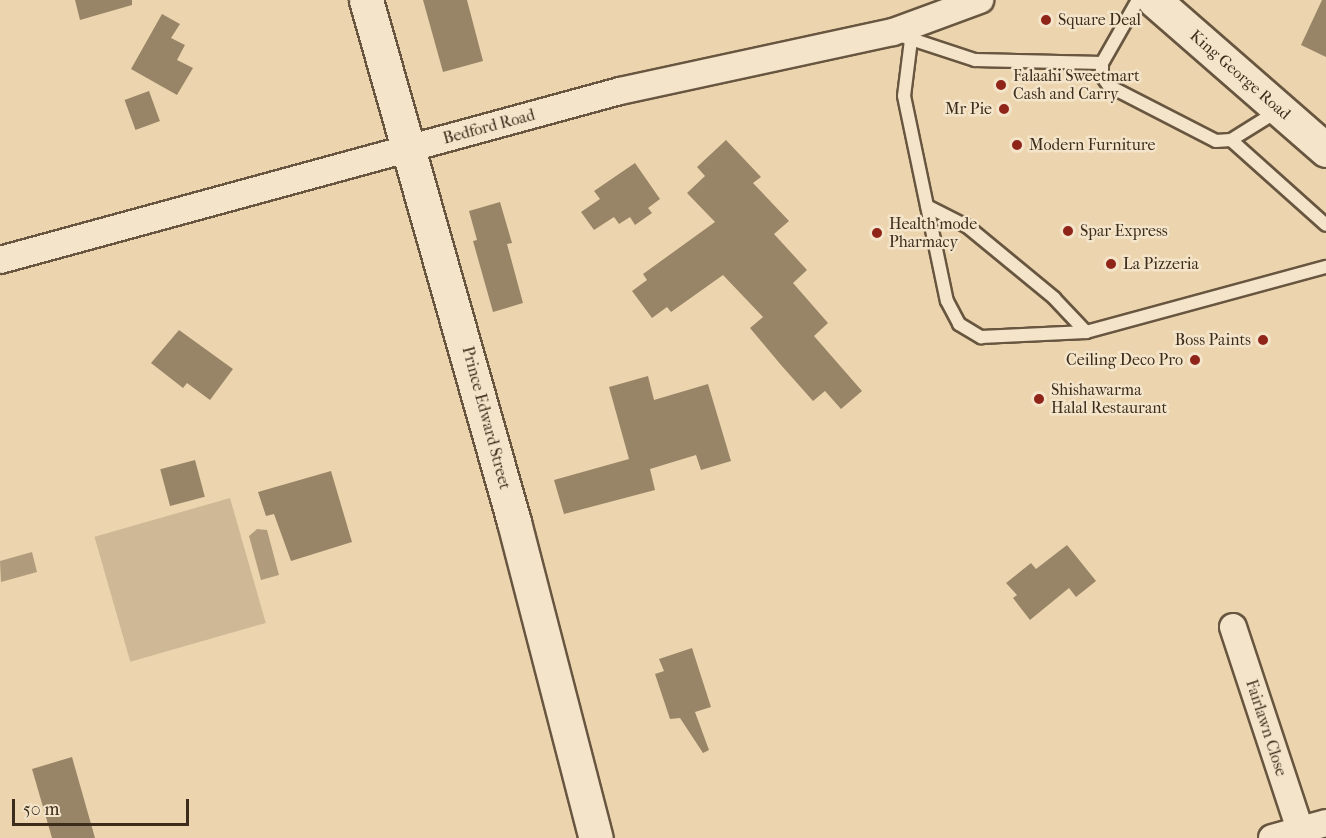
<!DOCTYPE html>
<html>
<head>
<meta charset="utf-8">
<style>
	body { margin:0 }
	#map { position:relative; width:1326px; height:838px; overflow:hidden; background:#ecd5ae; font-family:"IM FELL French Canon",serif }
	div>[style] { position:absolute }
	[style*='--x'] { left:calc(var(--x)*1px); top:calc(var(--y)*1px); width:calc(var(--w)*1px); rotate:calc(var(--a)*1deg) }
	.green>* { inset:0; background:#ceb895; transform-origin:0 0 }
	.water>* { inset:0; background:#b09c7c }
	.building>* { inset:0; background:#988467; transform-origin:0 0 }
	.roads { filter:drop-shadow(2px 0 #685640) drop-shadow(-2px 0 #685640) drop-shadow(0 2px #685640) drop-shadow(0 -2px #685640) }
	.service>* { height:12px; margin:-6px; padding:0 6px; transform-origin:6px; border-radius:6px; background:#f3e4ca }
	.minor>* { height:26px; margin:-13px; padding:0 13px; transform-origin:13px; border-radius:13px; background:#f3e4ca }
	.secondary>* { height:33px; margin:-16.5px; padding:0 16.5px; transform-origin:16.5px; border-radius:16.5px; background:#f3e4ca }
	.dots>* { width:16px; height:16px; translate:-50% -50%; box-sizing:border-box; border:3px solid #f3e4ca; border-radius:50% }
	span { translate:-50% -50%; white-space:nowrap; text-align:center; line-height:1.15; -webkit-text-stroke:5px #f3e4ca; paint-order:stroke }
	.poi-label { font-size:16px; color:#3c2c1b }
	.left { translate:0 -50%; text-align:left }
	.right { translate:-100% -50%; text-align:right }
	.street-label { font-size:16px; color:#3c2c1b }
	.scale { position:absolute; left:12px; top:799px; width:177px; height:27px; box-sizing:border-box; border:3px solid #3c2c1b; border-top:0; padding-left:8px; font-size:18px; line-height:21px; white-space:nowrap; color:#3c2c1b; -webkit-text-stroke:4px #f3e4ca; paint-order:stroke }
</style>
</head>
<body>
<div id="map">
	<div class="green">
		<i style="left:230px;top:498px;width:130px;height:141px;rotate:74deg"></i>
	</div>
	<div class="water">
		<i style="clip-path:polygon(257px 529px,267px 530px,279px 575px,261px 580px,249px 536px)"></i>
		<i style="clip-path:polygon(32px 552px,37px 572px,1px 582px,0 561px)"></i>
	</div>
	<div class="building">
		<i style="clip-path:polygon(75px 0,132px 0,132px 5px,80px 20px)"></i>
		<i style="clip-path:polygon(423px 0,467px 0,483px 61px,443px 72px)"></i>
		<i style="clip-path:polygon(1322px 0,1326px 0,1326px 57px,1301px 45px)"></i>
		<i style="clip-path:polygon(162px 14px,180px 24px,171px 38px,185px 45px,177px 60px,193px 68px,177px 95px,131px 69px)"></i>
		<i style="left:149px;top:91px;width:32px;height:26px;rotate:70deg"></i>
		<i style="clip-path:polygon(726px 140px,761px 177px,753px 183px,789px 221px,774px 234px,807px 270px,793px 283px,828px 323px,814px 336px,862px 391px,841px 409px,825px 391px,813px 401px,781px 365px,750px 328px,763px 317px,723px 275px,671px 312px,667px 307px,652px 318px,632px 291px,647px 280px,643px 274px,715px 222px,687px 193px,705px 176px,697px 167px)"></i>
		<i style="clip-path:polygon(635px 163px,660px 199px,648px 208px,652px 213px,635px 225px,630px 217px,619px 224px,614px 217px,594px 230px,581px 212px,600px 199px,594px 191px)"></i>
		<i style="clip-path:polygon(500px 202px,512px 243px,507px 244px,523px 303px,493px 312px,473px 241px,477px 240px,469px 211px)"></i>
		<i style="clip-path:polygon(179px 330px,233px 369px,210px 400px,187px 383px,183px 388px,151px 363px)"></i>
		<i style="clip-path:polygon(648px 376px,654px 400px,708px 384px,731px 461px,701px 470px,696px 455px,650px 469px,655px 490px,564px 514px,554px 480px,629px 459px,609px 387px)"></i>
		<i style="left:195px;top:460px;width:38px;height:36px;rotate:75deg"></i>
		<i style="clip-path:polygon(331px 471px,352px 542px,291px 561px,274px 514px,266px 516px,258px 492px)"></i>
		<i style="clip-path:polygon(1067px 545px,1096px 581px,1076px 597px,1069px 588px,1030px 620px,1013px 598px,1017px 595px,1006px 583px,1031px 563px,1036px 569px)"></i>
		<i style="clip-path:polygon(692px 648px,711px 707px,695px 712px,709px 750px,703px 753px,680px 718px,670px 719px,655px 674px,664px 671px,659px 659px)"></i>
		<i style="clip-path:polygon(72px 757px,95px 838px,52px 838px,32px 769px)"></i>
	</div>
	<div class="roads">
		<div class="service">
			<i style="--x:1138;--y:0;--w:73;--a:119.7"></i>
			<i style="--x:1102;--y:63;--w:13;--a:90"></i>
			<i style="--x:1102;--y:76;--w:12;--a:55"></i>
			<i style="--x:1109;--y:86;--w:120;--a:27.2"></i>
			<i style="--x:1216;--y:141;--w:15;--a:-4"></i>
			<i style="--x:1231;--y:140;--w:57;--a:-32"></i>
			<i style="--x:905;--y:37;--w:74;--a:18.2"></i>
			<i style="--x:975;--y:60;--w:127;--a:1.4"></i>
			<i style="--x:911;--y:40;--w:56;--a:97.1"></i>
			<i style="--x:904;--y:96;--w:209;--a:78.2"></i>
			<i style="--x:947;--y:301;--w:26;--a:62"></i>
			<i style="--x:959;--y:324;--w:26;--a:31"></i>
			<i style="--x:981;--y:337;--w:105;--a:-2.7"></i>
			<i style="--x:1086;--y:332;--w:249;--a:-15.2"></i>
			<i style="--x:1231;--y:140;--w:127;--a:41.8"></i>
			<i style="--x:927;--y:206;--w:46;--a:27.1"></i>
			<i style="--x:968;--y:227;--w:112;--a:39.5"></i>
			<i style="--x:1054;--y:298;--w:47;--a:46.7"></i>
		</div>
		<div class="minor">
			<i style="--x:0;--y:260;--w:643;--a:-15.25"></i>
			<i style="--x:620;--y:91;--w:279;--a:-12.2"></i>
			<i style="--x:893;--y:32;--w:93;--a:-20.2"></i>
			<i style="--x:1233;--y:627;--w:214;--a:71.7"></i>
			<i style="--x:1272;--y:838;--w:56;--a:-15.5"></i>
		</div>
		<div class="secondary">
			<i style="--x:366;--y:0;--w:543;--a:74.17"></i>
			<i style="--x:514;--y:522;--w:326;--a:75.5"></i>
			<i style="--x:1154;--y:0;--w:228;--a:41.1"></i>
		</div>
	</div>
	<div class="dots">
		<i style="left:1046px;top:20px;background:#8f2418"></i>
		<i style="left:1001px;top:85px;background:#8f2418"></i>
		<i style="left:1004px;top:109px;background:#8f2418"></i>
		<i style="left:1017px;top:145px;background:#8f2418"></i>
		<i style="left:1068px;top:231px;background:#8f2418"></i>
		<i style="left:877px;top:233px;background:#8f2418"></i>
		<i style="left:1111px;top:264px;background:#8f2418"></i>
		<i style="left:1263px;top:340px;background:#8f2418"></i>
		<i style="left:1195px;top:360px;background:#8f2418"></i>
		<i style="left:1039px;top:399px;background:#8f2418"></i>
	</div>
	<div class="poi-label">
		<span class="left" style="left:1058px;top:20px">Square Deal</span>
		<span class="left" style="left:1013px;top:85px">Falaahi Sweetmart<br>Cash and Carry</span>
		<span class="right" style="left:992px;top:109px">Mr Pie</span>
		<span class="left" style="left:1029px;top:145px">Modern Furniture</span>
		<span class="left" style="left:889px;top:233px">Health mode<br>Pharmacy</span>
		<span class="left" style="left:1080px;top:231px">Spar Express</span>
		<span class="left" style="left:1123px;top:264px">La Pizzeria</span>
		<span class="right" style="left:1251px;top:340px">Boss Paints</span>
		<span class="right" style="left:1183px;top:360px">Ceiling Deco Pro</span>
		<span class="left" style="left:1051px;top:399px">Shishawarma<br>Halal Restaurant</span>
	</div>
	<div class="street-label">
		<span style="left:1240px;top:75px;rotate:41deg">King George Road</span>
		<span style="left:489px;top:127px;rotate:-15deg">Bedford Road</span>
		<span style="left:486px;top:418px;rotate:75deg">Prince Edward Street</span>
		<span style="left:1266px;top:728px;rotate:72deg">Fairlawn Close</span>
	</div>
	<div class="scale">50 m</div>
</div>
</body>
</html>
